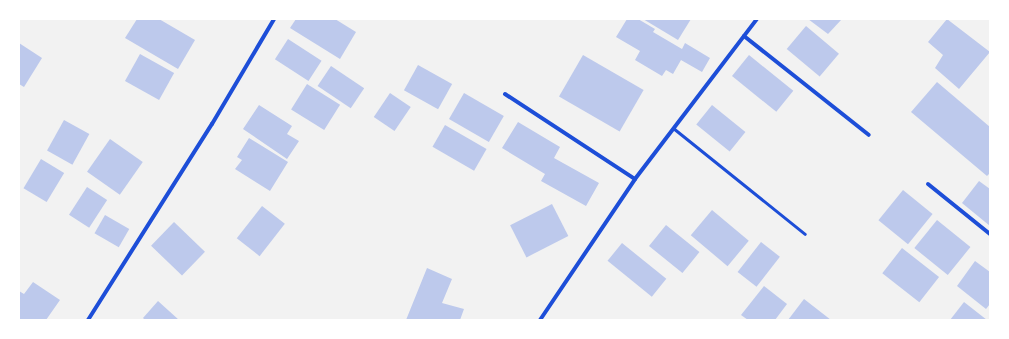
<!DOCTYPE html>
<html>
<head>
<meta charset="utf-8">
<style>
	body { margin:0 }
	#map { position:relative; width:1009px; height:339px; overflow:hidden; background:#f2f2f2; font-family:Poppins,sans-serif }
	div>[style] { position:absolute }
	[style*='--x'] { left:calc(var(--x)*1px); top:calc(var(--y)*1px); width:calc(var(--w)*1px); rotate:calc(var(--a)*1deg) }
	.building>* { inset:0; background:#bdc9ec; transform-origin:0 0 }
	.service>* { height:3px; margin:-1.5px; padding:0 1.5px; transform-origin:1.5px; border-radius:1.5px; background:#1d4ed8 }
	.minor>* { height:4px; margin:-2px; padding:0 2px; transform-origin:2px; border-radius:2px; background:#1d4ed8 }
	span { translate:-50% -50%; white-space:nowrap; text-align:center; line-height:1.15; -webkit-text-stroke:3.5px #fff; paint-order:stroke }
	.frame { position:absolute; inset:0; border:20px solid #fff; pointer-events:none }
</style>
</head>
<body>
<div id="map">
	<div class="building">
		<i style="clip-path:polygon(137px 19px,159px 19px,195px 40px,178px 69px,125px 38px)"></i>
		<i style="clip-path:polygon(296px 19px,335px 19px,356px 32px,340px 59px,290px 28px)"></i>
		<i style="clip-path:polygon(627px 19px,638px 19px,655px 29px,653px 32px,682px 49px,685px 43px,710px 58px,702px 72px,681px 60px,673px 74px,666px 70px,662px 76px,635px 60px,640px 51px,616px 37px)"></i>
		<i style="clip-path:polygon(643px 19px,691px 19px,678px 40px)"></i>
		<i style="clip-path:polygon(808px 19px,842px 19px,828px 34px)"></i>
		<i style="clip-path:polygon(947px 19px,990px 52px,959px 89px,935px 68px,943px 55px,928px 42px)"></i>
		<i style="left:806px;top:26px;width:43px;height:30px;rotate:40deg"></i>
		<i style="left:288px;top:39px;width:40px;height:24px;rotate:33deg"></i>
		<i style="clip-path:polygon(19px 43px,42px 58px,24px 87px,19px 84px)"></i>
		<i style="left:140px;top:54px;width:39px;height:31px;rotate:29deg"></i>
		<i style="left:583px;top:55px;width:70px;height:48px;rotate:30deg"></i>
		<i style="left:749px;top:55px;width:57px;height:27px;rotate:39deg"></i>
		<i style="left:418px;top:65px;width:39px;height:29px;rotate:29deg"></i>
		<i style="left:331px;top:66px;width:40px;height:24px;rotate:34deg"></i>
		<i style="clip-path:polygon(937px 82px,990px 127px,990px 173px,987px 176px,911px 112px)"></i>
		<i style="left:307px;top:84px;width:39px;height:30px;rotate:32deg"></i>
		<i style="left:390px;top:93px;width:25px;height:29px;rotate:34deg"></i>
		<i style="left:464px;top:93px;width:46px;height:30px;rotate:30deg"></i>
		<i style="clip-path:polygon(259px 105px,292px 126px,287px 134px,299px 141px,287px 159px,243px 129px)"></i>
		<i style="left:712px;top:105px;width:43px;height:25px;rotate:39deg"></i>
		<i style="left:64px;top:120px;width:29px;height:35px;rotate:29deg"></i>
		<i style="clip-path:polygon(518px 122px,560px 147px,554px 158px,599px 183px,586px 206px,541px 181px,545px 174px,502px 148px)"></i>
		<i style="left:445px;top:125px;width:48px;height:25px;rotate:30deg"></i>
		<i style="clip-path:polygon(249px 138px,288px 162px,270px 191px,235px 169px,242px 160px,237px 157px)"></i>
		<i style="left:110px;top:139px;width:40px;height:40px;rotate:35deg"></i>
		<i style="left:41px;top:159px;width:27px;height:34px;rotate:31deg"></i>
		<i style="clip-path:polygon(979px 181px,990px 189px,990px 226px,962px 203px)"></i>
		<i style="left:87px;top:187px;width:24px;height:33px;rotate:33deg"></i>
		<i style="left:903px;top:190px;width:38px;height:39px;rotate:39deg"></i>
		<i style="left:552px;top:204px;width:36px;height:47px;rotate:63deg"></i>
		<i style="left:262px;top:206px;width:29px;height:41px;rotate:38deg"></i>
		<i style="left:712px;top:210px;width:48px;height:33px;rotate:40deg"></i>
		<i style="left:105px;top:215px;width:28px;height:21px;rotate:30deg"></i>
		<i style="left:937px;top:220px;width:43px;height:36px;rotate:39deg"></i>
		<i style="left:174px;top:222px;width:43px;height:33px;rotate:44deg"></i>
		<i style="left:666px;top:225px;width:43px;height:27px;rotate:39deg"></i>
		<i style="left:761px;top:242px;width:24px;height:38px;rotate:38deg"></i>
		<i style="left:622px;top:243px;width:57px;height:23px;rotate:39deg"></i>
		<i style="left:902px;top:248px;width:47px;height:32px;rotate:38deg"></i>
		<i style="clip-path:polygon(975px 261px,990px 272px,990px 304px,986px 309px,957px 286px)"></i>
		<i style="clip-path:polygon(427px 268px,452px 279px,442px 303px,464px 309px,460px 320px,406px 320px)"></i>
		<i style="clip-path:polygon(33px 282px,60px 300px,46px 320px,19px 320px,19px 291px,24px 294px)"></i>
		<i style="clip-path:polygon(764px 286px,787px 304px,775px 320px,748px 320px,741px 315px)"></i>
		<i style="clip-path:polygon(804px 299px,831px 320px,788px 320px)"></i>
		<i style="clip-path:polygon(158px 301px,179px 320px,145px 320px,143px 318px)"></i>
		<i style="clip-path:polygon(964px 302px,987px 320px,950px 320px)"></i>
	</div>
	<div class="service">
		<i style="--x:673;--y:128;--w:169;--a:38.8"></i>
	</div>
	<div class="minor">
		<i style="--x:744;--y:36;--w:159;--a:38.4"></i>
		<i style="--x:505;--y:94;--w:155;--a:33.2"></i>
		<i style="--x:928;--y:184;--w:80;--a:38.9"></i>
		<i style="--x:88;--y:320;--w:232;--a:-57.7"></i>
		<i style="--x:212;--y:124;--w:122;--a:-59.4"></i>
		<i style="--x:540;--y:320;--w:170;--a:-56"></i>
		<i style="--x:635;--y:179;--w:201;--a:-52.7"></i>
	</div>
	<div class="frame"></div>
</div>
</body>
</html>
